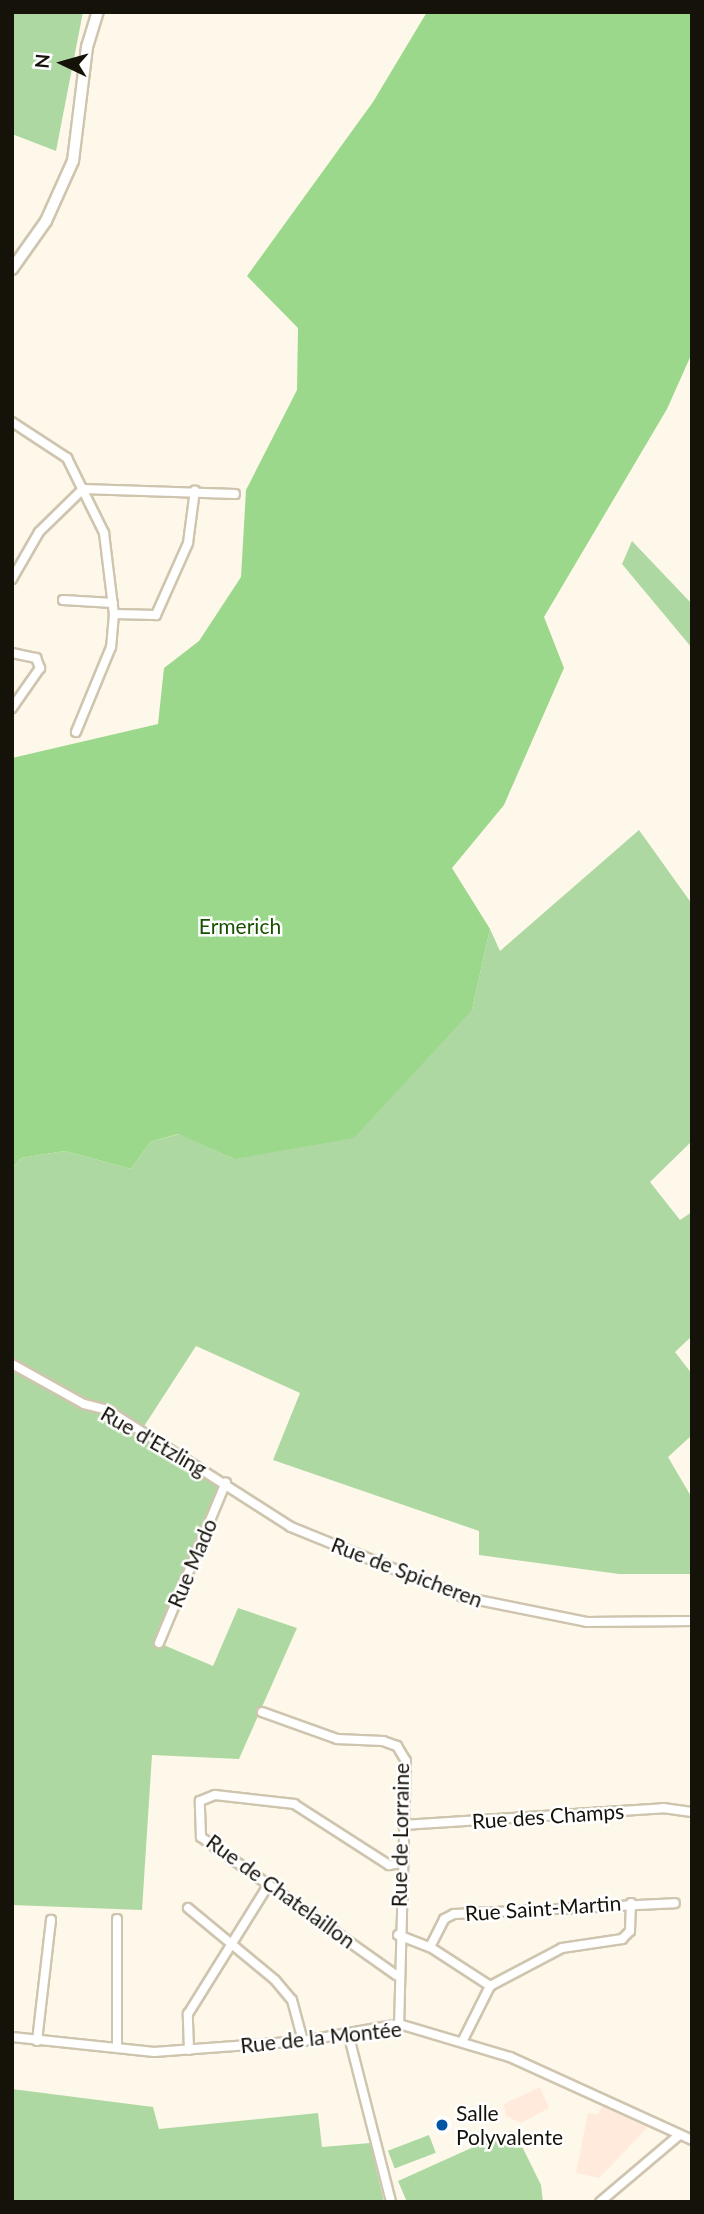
<!DOCTYPE html>
<html>
<head>
<meta charset="utf-8">
<style>
	body { margin:0 }
	#map { position:relative; width:704px; height:2214px; overflow:hidden; background:#fef8ea; font-family:Lato,sans-serif }
	div>[style] { position:absolute }
	[style*='--x'] { left:calc(var(--x)*1px); top:calc(var(--y)*1px); width:calc(var(--w)*1px); rotate:calc(var(--a)*1deg) }
	.education>* { inset:0; background:#ffeadc }
	.green>* { inset:0; background:#aed8a2; transform-origin:0 0 }
	.forest>* { inset:0; background:#9cd88b }
	.roads { filter:drop-shadow(2px 0 #cfc5af) drop-shadow(-2px 0 #cfc5af) drop-shadow(0 2px #cfc5af) drop-shadow(0 -2px #cfc5af) }
	.street>* { height:8px; margin:-4px; padding:0 4px; transform-origin:4px; border-radius:4px; background:#fff }
	.secondary>* { height:10px; margin:-5px; padding:0 5px; transform-origin:5px; border-radius:5px; background:#fff }
	.dots>* { width:19px; height:19px; translate:-50% -50%; box-sizing:border-box; border:4px solid #fff; border-radius:50% }
	span { translate:-50% -50%; white-space:nowrap; text-align:center; line-height:1.15; -webkit-text-stroke:5px #fff; paint-order:stroke }
	.park-label { font-size:21px; color:#175100 }
	.street-label { font-size:21px; color:#15120a }
	.poi-label { font-size:21px; color:#15120a }
	.left { translate:0 -50%; text-align:left }
	.frame { position:absolute; inset:0; border:14px solid #15120a; pointer-events:none }
	.north { position:absolute; left:28px; top:28px; width:70px; height:70px; -webkit-text-stroke:5px #fff; paint-order:stroke; rotate:275deg; font-size:19px; font-weight:700; line-height:28px; text-align:center; color:#15120a }
	.north::after { content:''; display:block; margin:auto; width:24px; height:32px; background:#15120a; clip-path:polygon(50% 0,100% 100%,50% 72%,0 100%) }
</style>
</head>
<body>
<div id="map">
	<div class="education">
		<i style="clip-path:polygon(540px 2087px,549px 2108px,521px 2123px,506px 2116px,504px 2104px)"></i>
		<i style="clip-path:polygon(602px 2106px,648px 2127px,599px 2178px,576px 2173px,588px 2113px,598px 2114px)"></i>
	</div>
	<div class="green">
		<i style="clip-path:polygon(12px 12px,83px 12px,56px 151px,12px 134px)"></i>
		<i style="clip-path:polygon(632px 541px,692px 604px,692px 648px,622px 564px)"></i>
		<i style="clip-path:polygon(639px 830px,692px 904px,692px 1141px,650px 1182px,680px 1220px,692px 1212px,692px 1336px,675px 1352px,692px 1374px,692px 1435px,668px 1457px,692px 1498px,692px 1574px,619px 1574px,479px 1555px,479px 1531px,273px 1460px,300px 1393px,196px 1346px,139px 1434px,226px 1482px,159px 1643px,213px 1666px,238px 1608px,297px 1628px,239px 1759px,152px 1755px,142px 1910px,12px 1905px,12px 1168px,21px 1158px,65px 1151px,131px 1169px,150px 1142px,179px 1134px,234px 1159px,472px 1010px,490px 929px,500px 951px)"></i>
		<i style="clip-path:polygon(12px 2089px,153px 2107px,159px 2129px,318px 2113px,322px 2147px,370px 2143px,384px 2202px,12px 2202px)"></i>
		<i style="clip-path:polygon(509px 2131px,515px 2132px,541px 2185px,543px 2202px,407px 2202px,398px 2181px)"></i>
		<i style="left:429px;top:2135px;width:19px;height:44px;rotate:69deg"></i>
	</div>
	<div class="forest">
		<i style="clip-path:polygon(427px 12px,692px 12px,692px 353px,667px 409px,544px 617px,564px 668px,504px 805px,452px 868px,490px 929px,472px 1010px,354px 1138px,234px 1159px,178px 1134px,150px 1142px,131px 1169px,65px 1151px,21px 1158px,12px 1168px,12px 758px,158px 724px,164px 668px,199px 641px,241px 577px,246px 490px,297px 390px,298px 328px,247px 276px,373px 102px)"></i>
	</div>
	<div class="roads">
		<div class="street">
			<i style="--x:12;--y:422;--w:66;--a:33.2"></i>
			<i style="--x:67;--y:458;--w:84;--a:63.7"></i>
			<i style="--x:104;--y:533;--w:82;--a:83"></i>
			<i style="--x:114;--y:614;--w:33;--a:95"></i>
			<i style="--x:111;--y:647;--w:92;--a:112.4"></i>
			<i style="--x:83;--y:489;--w:152;--a:1.9"></i>
			<i style="--x:12;--y:579;--w:54;--a:-60.1"></i>
			<i style="--x:39;--y:532;--w:62;--a:-44.3"></i>
			<i style="--x:63;--y:600;--w:50;--a:3.4"></i>
			<i style="--x:114;--y:614;--w:42;--a:1.4"></i>
			<i style="--x:156;--y:615;--w:79;--a:-66"></i>
			<i style="--x:188;--y:543;--w:53;--a:-82.5"></i>
			<i style="--x:12;--y:653;--w:25;--a:12"></i>
			<i style="--x:36;--y:658;--w:11;--a:68"></i>
			<i style="--x:40;--y:668;--w:49;--a:125"></i>
			<i style="--x:12;--y:1364;--w:82;--a:29.1"></i>
			<i style="--x:84;--y:1404;--w:25;--a:14"></i>
			<i style="--x:108;--y:1410;--w:217;--a:32.6"></i>
			<i style="--x:291;--y:1527;--w:186;--a:22.1"></i>
			<i style="--x:463;--y:1597;--w:126;--a:11.4"></i>
			<i style="--x:587;--y:1622;--w:105;--a:-0.5"></i>
			<i style="--x:159;--y:1643;--w:174;--a:-67.4"></i>
			<i style="--x:262;--y:1712;--w:80;--a:19.8"></i>
			<i style="--x:337;--y:1739;--w:46;--a:2.5"></i>
			<i style="--x:383;--y:1741;--w:15;--a:20"></i>
			<i style="--x:397;--y:1746;--w:17;--a:59"></i>
			<i style="--x:406;--y:1761;--w:263;--a:91.5"></i>
			<i style="--x:403;--y:1825;--w:261;--a:-3.7"></i>
			<i style="--x:663;--y:1808;--w:29;--a:8"></i>
			<i style="--x:188;--y:1908;--w:113;--a:39.6"></i>
			<i style="--x:275;--y:1980;--w:26;--a:50"></i>
			<i style="--x:292;--y:2000;--w:42;--a:75"></i>
			<i style="--x:398;--y:1935;--w:34;--a:21"></i>
			<i style="--x:430;--y:1947;--w:72;--a:33"></i>
			<i style="--x:430;--y:1947;--w:31;--a:-63"></i>
			<i style="--x:444;--y:1919;--w:11;--a:-27"></i>
			<i style="--x:454;--y:1914;--w:221;--a:-2.8"></i>
			<i style="--x:396;--y:1975;--w:239;--a:-144.7"></i>
			<i style="--x:201;--y:1837;--w:36;--a:-92"></i>
			<i style="--x:200;--y:1801;--w:16;--a:-22"></i>
			<i style="--x:215;--y:1795;--w:80;--a:6.5"></i>
			<i style="--x:294;--y:1804;--w:113;--a:32.7"></i>
			<i style="--x:389;--y:1865;--w:12;--a:-9"></i>
			<i style="--x:348;--y:2033;--w:174;--a:75.7"></i>
			<i style="--x:12;--y:2037;--w:143;--a:6"></i>
			<i style="--x:154;--y:2052;--w:149;--a:-4.2"></i>
			<i style="--x:303;--y:2041;--w:97;--a:-10"></i>
			<i style="--x:399;--y:2024;--w:116;--a:16.6"></i>
			<i style="--x:510;--y:2057;--w:200;--a:24.5"></i>
			<i style="--x:463;--y:2040;--w:60;--a:-63.4"></i>
			<i style="--x:490;--y:1986;--w:81;--a:-27.8"></i>
			<i style="--x:562;--y:1948;--w:61;--a:-8.5"></i>
			<i style="--x:622;--y:1939;--w:11;--a:-45"></i>
			<i style="--x:630;--y:1931;--w:28;--a:-88"></i>
			<i style="--x:37;--y:2041;--w:122;--a:-83.4"></i>
			<i style="--x:117;--y:2047;--w:128;--a:-90"></i>
			<i style="--x:189;--y:2050;--w:36;--a:-92"></i>
			<i style="--x:188;--y:2014;--w:153;--a:-58.1"></i>
			<i style="--x:600;--y:2202;--w:102;--a:-40.2"></i>
		</div>
		<div class="secondary">
			<i style="--x:12;--y:269;--w:59;--a:-54.7"></i>
			<i style="--x:46;--y:221;--w:66;--a:-65.8"></i>
			<i style="--x:73;--y:161;--w:115;--a:-83"></i>
			<i style="--x:87;--y:47;--w:37;--a:-73"></i>
		</div>
	</div>
	<div class="dots">
		<i style="left:442px;top:2125px;background:#0056a4"></i>
	</div>
	<div class="park-label">
		<span style="left:240px;top:926px">Ermerich</span>
	</div>
	<div class="street-label">
		<span style="left:154px;top:1441px;rotate:30deg">Rue d'Etzling</span>
		<span style="left:192px;top:1563px;rotate:-67deg">Rue Mado</span>
		<span style="left:407px;top:1572px;rotate:21deg">Rue de Spicheren</span>
		<span style="left:548px;top:1816px;rotate:-4deg">Rue des Champs</span>
		<span style="left:400px;top:1835px;rotate:-89deg">Rue de Lorraine</span>
		<span style="left:281px;top:1891px;rotate:36deg">Rue de Chatelaillon</span>
		<span style="left:543px;top:1908px;rotate:-4deg">Rue Saint-Martin</span>
		<span style="left:321px;top:2037px;rotate:-6deg">Rue de la Montée</span>
	</div>
	<div class="poi-label">
		<span class="left" style="left:456px;top:2125px">Salle<br>Polyvalente</span>
	</div>
	<div class="frame"></div>
	<div class="north">N</div>
</div>
</body>
</html>
